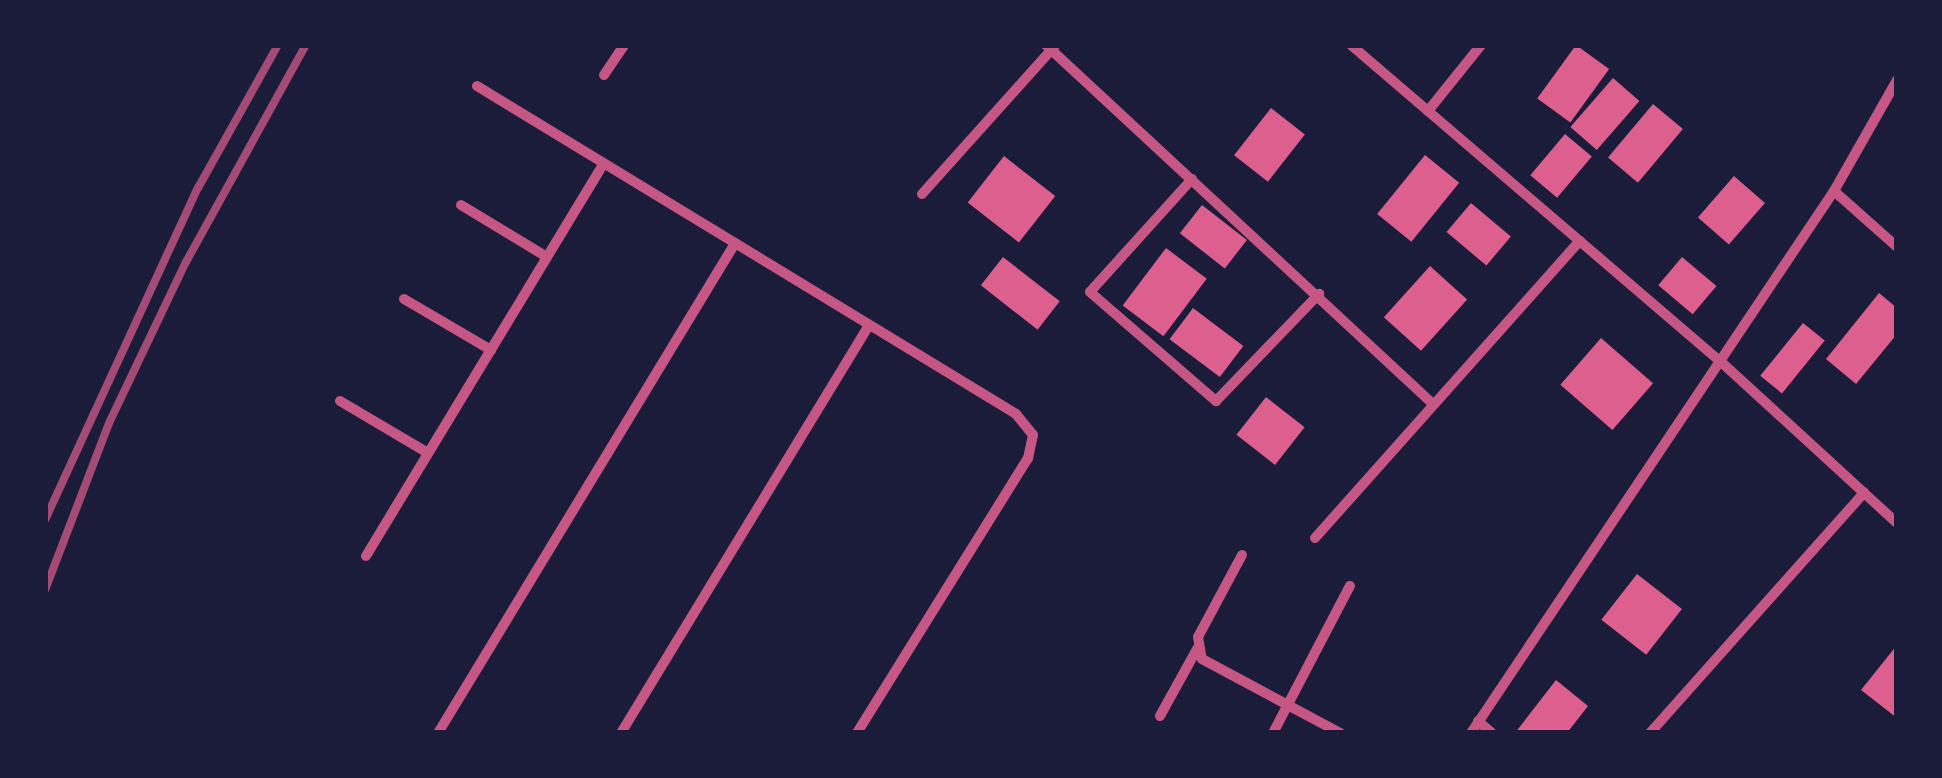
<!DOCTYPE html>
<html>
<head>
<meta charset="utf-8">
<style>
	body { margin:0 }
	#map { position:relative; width:1942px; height:778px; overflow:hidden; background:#1b1b3a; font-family:Montserrat,sans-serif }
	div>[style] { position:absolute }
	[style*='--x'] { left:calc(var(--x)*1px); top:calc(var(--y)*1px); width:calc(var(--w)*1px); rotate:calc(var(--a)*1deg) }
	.building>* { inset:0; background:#dd5f8e; transform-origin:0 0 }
	.minor>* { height:10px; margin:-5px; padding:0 5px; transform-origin:5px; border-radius:5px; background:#c65784 }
	.rail>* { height:8px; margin:-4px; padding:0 4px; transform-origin:4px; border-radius:4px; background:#a44b75 }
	span { translate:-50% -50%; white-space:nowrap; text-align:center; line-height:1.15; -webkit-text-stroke:8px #1b1b3a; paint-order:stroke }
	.frame { position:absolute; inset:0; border:48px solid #1b1b3a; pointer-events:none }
</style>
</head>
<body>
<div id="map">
	<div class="building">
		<i style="left:1576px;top:45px;width:41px;height:66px;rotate:36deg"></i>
		<i style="left:1613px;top:78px;width:35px;height:65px;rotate:41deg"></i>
		<i style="left:1653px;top:104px;width:39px;height:70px;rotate:40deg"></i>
		<i style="left:1271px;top:108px;width:43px;height:60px;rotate:38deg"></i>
		<i style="left:1565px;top:134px;width:35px;height:54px;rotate:40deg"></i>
		<i style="left:1425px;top:155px;width:44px;height:76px;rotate:39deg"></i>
		<i style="left:1004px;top:156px;width:65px;height:59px;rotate:38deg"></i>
		<i style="left:1734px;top:176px;width:41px;height:55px;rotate:41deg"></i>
		<i style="left:1471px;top:203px;width:52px;height:38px;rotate:40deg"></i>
		<i style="left:1202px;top:205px;width:57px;height:36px;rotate:38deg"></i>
		<i style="left:1166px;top:248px;width:51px;height:72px;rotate:37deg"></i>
		<i style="left:1003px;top:257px;width:72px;height:36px;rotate:38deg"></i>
		<i style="left:1682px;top:257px;width:45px;height:37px;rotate:40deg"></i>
		<i style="left:1430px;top:266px;width:50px;height:69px;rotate:42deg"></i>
		<i style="clip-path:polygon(1879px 293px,1897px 308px,1897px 334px,1856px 384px,1826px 359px)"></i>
		<i style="left:1193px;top:308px;width:63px;height:39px;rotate:37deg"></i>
		<i style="left:1803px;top:323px;width:28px;height:68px;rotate:39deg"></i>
		<i style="left:1601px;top:338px;width:69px;height:62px;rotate:41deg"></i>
		<i style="left:1266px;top:397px;width:49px;height:48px;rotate:38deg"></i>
		<i style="left:1637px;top:574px;width:57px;height:58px;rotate:38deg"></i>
		<i style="clip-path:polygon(1897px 645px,1897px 718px,1861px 690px)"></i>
		<i style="clip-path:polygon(1556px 680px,1588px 706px,1567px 733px,1515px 733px)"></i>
	</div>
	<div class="minor">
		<i style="--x:1046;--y:45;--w:528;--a:42.85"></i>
		<i style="--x:1351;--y:45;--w:484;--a:40.6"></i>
		<i style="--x:1719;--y:360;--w:241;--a:42.5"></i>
		<i style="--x:604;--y:75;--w:36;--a:-56"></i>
		<i style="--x:477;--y:86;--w:631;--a:31.32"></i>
		<i style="--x:1016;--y:414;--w:27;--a:51"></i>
		<i style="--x:1033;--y:435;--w:24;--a:102"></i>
		<i style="--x:1028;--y:458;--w:324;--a:121.9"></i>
		<i style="--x:1428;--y:111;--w:85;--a:-51.2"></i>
		<i style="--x:1192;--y:179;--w:152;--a:132.1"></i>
		<i style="--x:1090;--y:292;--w:167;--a:40.9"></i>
		<i style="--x:1216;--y:401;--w:149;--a:-46.1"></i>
		<i style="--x:1834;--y:191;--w:84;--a:41.6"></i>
		<i style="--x:922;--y:194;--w:199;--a:-48.1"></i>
		<i style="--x:461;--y:205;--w:100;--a:31.2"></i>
		<i style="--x:404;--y:299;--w:101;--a:30.4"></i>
		<i style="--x:340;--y:401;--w:102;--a:30.6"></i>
		<i style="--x:1315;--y:538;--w:398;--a:-48.3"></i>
		<i style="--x:1242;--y:555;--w:93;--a:118.2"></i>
		<i style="--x:1198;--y:637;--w:22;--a:80"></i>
		<i style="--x:1202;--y:659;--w:157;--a:28.2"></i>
		<i style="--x:366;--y:556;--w:456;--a:-58.8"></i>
		<i style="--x:1160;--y:716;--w:77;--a:-61.1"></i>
		<i style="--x:1478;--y:721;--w:18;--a:41"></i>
		<i style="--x:438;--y:733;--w:571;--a:-58.76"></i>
		<i style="--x:621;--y:733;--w:476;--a:-58.7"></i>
		<i style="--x:1273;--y:733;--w:166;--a:-62.4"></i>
		<i style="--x:1471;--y:733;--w:652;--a:-56.19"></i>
		<i style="--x:1834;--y:191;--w:128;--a:-60.4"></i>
		<i style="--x:1650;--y:733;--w:322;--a:-48.3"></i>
	</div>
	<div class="rail">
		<i style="--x:45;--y:520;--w:366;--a:-65.3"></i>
		<i style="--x:198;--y:188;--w:164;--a:-60.8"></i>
		<i style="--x:45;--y:590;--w:181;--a:-69"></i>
		<i style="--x:110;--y:421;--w:176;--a:-64.5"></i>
		<i style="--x:186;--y:262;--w:248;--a:-61.1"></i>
	</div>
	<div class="frame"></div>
</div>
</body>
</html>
